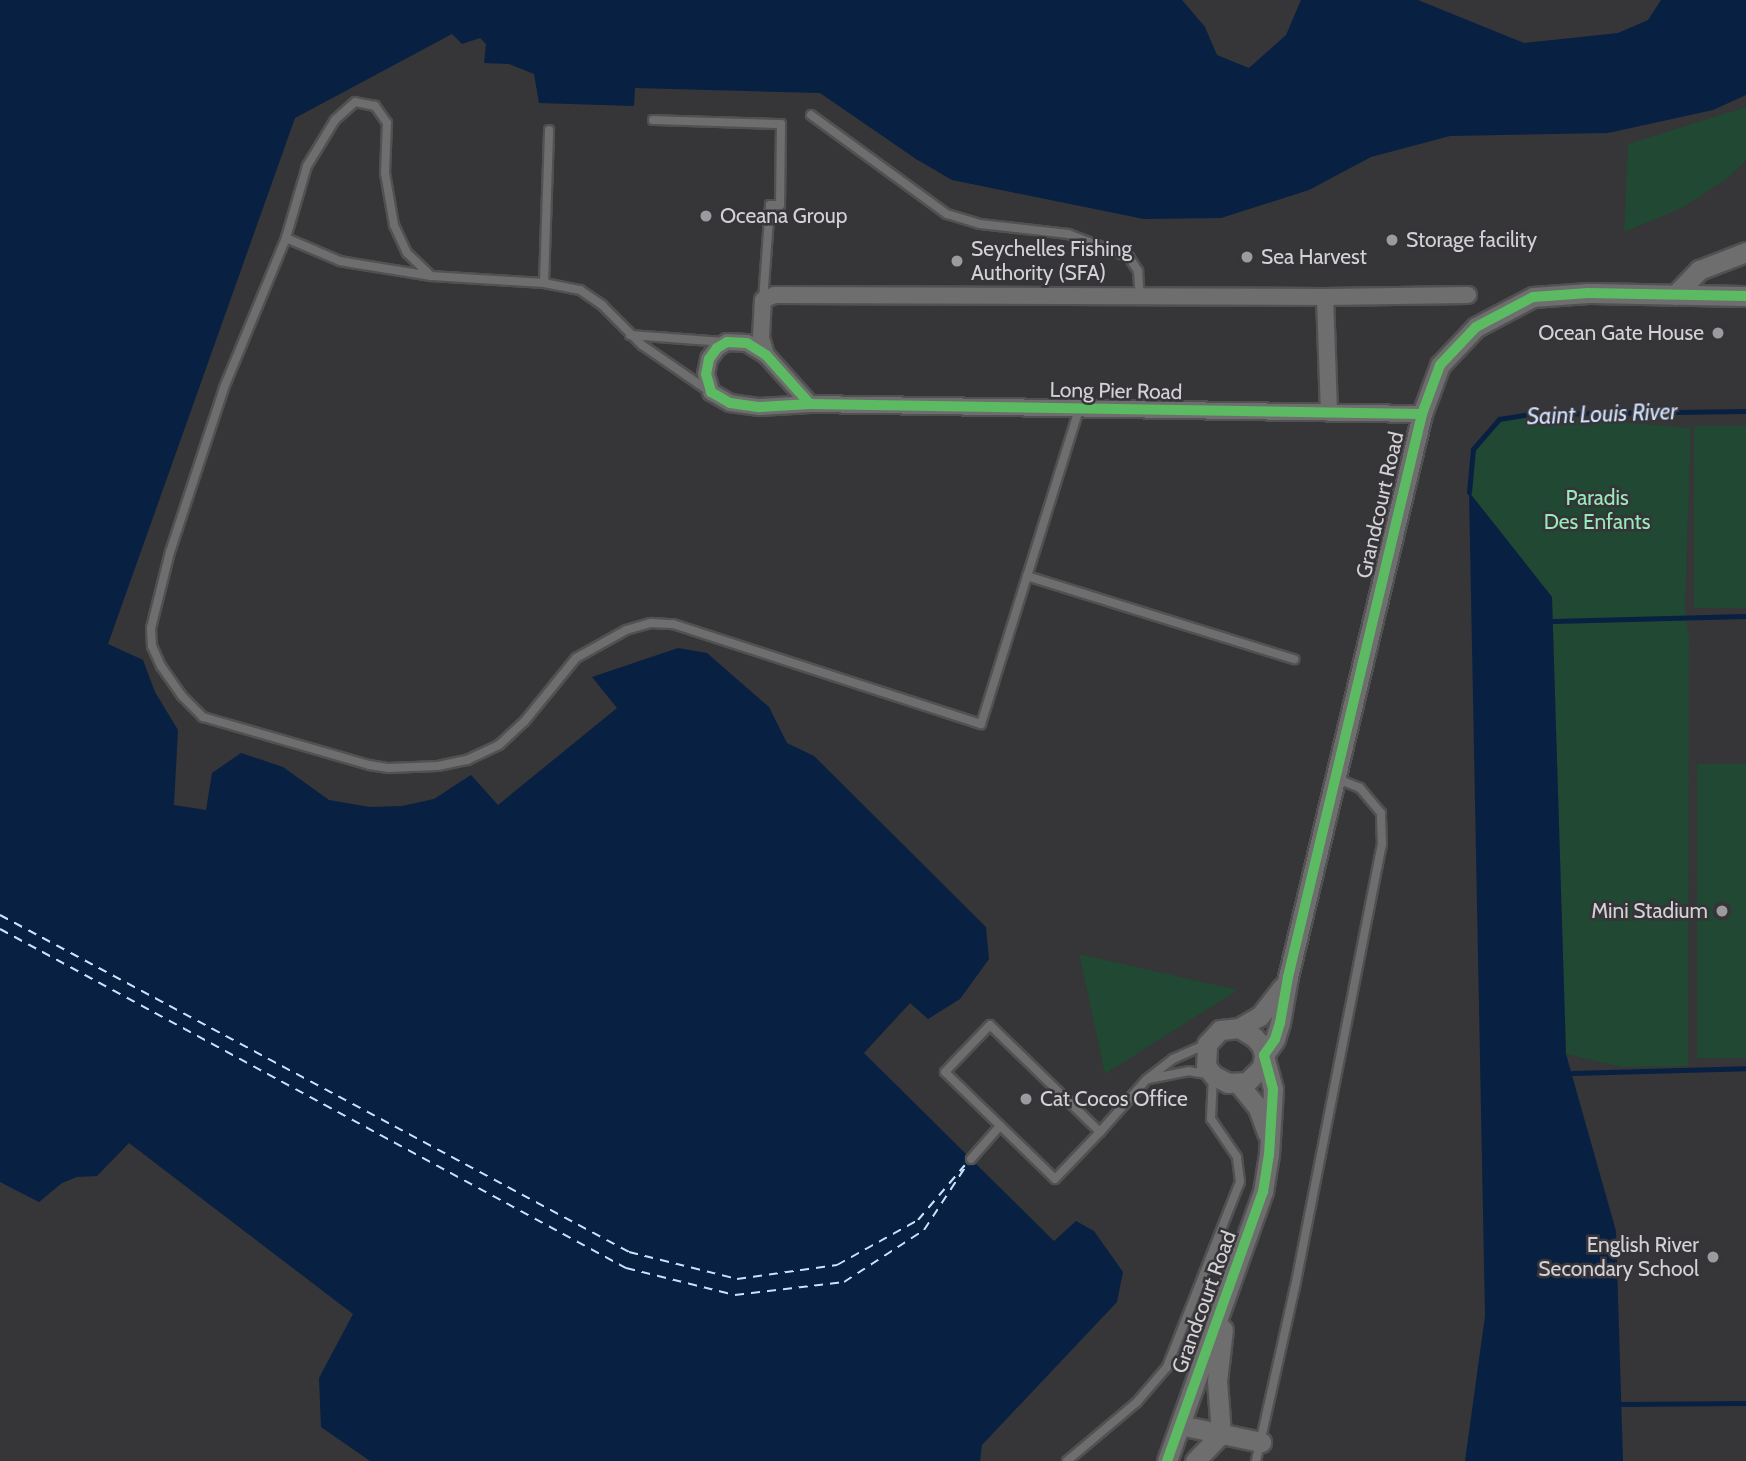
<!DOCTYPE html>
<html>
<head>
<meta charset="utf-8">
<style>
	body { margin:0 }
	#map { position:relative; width:1746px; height:1461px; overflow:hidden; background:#363537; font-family:Cabin,sans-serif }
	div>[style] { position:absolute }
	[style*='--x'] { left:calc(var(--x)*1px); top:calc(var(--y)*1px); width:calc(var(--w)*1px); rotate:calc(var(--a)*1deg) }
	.green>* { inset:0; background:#204833; transform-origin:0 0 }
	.water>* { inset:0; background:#082042 }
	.stream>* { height:5px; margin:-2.5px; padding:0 2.5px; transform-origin:2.5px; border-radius:2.5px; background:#082042 }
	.ferry>* { height:2px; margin-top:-1px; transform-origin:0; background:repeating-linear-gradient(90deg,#cee1fc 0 9px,transparent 0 16px) }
	.roads { filter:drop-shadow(2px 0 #515152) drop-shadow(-2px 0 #515152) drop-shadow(0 2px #515152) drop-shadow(0 -2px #515152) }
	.service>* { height:8px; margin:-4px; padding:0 4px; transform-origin:4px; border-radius:4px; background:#6e6e6f }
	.minor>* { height:16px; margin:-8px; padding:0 8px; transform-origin:8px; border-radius:8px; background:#6e6e6f }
	.tertiary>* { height:19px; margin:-9.5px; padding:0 9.5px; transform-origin:9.5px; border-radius:9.5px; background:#6e6e6f }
	.cycleway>* { height:10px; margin:-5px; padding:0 5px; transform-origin:5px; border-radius:5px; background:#5cba63 }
	.dots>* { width:19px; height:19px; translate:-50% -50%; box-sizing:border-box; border:4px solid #363438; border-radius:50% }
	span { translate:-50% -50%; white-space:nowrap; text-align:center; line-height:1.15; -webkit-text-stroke:5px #363438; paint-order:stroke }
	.poi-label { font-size:21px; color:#d2d1d4 }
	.left { translate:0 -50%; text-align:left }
	.right { translate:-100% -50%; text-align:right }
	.street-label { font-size:21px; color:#d2d1d4 }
	.park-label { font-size:21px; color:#98eab9 }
	.water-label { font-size:23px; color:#cee1fc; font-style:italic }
</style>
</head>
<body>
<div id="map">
	<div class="green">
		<i style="clip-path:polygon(1746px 107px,1746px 161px,1725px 180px,1682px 208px,1624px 232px,1628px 144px)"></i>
		<i style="clip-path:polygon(1531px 414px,1691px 428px,1685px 609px,1689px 637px,1688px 1066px,1622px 1067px,1566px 1054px,1552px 597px,1469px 492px,1473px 449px,1499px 419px)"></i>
		<i style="left:1746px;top:426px;width:182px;height:52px;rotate:90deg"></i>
		<i style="left:1697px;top:764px;width:49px;height:294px"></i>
		<i style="clip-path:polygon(1079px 954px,1238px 990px,1105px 1074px)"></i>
	</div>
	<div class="water">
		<i style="clip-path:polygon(0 0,1182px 0,1205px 27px,1217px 55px,1249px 68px,1286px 35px,1301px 0,1418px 0,1524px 43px,1618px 33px,1648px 20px,1661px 0,1746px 0,1746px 95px,1713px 110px,1608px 133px,1450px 136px,1371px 157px,1309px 190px,1221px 218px,1144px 219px,952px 180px,916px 159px,820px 93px,635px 88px,634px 106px,539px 103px,534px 74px,509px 64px,484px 63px,486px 44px,480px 38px,462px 44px,452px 34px,295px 118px,108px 644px,143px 660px,155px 692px,178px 730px,174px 805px,206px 810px,212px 773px,241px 753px,283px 767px,329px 800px,370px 807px,402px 806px,434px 799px,471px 775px,498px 805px,617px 708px,592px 677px,678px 648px,707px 653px,769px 707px,787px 743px,814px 756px,986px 927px,989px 959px,960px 999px,928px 1019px,910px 1003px,864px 1053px,1054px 1241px,1076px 1221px,1094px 1231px,1123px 1272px,1117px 1302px,982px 1445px,980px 1461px,370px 1461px,321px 1427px,319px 1378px,353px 1314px,129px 1143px,97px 1176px,77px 1177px,62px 1183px,39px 1202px,0 1182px)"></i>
		<i style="clip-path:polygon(1469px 492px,1552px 597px,1566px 1054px,1616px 1231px,1623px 1461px,1465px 1461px,1485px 1316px)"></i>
	</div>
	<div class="stream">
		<i style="--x:1469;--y:492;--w:43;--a:-84.7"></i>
		<i style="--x:1473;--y:449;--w:40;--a:-49"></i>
		<i style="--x:1499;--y:419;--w:32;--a:-9"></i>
		<i style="--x:1531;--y:414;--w:215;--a:-0.8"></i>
		<i style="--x:1553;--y:621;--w:193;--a:-1.5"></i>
		<i style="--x:1572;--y:1073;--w:174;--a:-1.6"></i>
		<i style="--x:1621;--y:1404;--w:125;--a:-0.5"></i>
	</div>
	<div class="ferry">
		<i style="--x:0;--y:915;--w:714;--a:28.18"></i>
		<i style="--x:629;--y:1252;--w:111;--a:14"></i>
		<i style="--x:737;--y:1279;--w:101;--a:-8"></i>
		<i style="--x:837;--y:1265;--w:93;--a:-29.1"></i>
		<i style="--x:918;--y:1220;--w:72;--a:-49.5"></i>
		<i style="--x:0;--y:929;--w:712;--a:28.44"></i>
		<i style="--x:626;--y:1268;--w:112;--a:13.9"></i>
		<i style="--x:735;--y:1295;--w:110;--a:-6.8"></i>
		<i style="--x:844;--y:1282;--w:95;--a:-33"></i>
		<i style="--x:924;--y:1230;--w:80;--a:-56.7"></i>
	</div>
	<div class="roads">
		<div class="service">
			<i style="--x:811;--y:115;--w:168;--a:36.1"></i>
			<i style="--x:947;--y:214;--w:34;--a:17"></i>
			<i style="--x:980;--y:224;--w:89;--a:6.5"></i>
			<i style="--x:1068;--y:234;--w:65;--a:20.7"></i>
			<i style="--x:1129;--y:257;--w:17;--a:57"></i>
			<i style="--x:1138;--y:271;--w:26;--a:86"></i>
			<i style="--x:653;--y:120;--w:128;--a:1.8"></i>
			<i style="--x:781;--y:124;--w:81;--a:90.7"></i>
			<i style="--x:780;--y:205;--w:10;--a:180"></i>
			<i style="--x:770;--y:205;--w:95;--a:94.2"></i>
			<i style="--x:286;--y:238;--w:59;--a:23.1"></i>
			<i style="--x:340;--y:261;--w:17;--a:10"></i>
			<i style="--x:357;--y:264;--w:75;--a:9.2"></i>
			<i style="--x:431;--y:276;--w:113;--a:3.5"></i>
			<i style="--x:544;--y:283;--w:37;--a:11"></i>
			<i style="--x:580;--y:290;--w:27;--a:34"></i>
			<i style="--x:602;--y:305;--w:57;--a:45"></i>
			<i style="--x:642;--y:345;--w:81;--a:34.5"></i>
			<i style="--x:431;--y:276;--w:33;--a:-136"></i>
			<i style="--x:407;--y:253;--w:31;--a:-115"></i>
			<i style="--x:394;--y:225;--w:53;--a:-99.8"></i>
			<i style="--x:385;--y:173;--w:50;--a:-87.7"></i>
			<i style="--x:387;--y:123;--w:21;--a:-125"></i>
			<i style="--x:375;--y:106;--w:20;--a:-169"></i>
			<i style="--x:355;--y:102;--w:27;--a:138"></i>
			<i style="--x:335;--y:120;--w:54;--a:121.3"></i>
			<i style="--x:307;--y:166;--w:75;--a:106.3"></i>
			<i style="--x:286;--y:238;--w:162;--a:112.5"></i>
			<i style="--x:224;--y:388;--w:173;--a:108.2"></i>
			<i style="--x:170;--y:552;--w:78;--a:104"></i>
			<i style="--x:151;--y:628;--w:18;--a:87"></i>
			<i style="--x:152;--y:646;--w:22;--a:66"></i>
			<i style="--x:161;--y:666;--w:37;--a:55"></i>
			<i style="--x:182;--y:696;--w:30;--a:45"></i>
			<i style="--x:203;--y:717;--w:173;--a:16.1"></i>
			<i style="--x:369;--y:765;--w:20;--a:9"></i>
			<i style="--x:389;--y:768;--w:49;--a:-2.3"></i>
			<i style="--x:438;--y:766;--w:30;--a:-12"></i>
			<i style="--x:467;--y:760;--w:35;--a:-25"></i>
			<i style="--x:499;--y:745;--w:34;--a:-43"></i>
			<i style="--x:524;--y:722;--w:82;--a:-50.9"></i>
			<i style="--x:576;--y:658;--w:57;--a:-29.2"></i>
			<i style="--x:626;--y:630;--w:26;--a:-16"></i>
			<i style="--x:651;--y:623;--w:22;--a:3"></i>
			<i style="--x:673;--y:624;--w:324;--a:18"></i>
			<i style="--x:981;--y:724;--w:329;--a:-72.7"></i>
			<i style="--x:544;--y:283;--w:153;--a:-88.1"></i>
			<i style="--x:630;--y:335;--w:94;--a:4.3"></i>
			<i style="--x:1027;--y:576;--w:280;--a:17.3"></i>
			<i style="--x:1100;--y:1132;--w:153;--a:-135.8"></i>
			<i style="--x:990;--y:1025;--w:65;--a:133.8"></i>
			<i style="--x:945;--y:1072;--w:153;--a:44.2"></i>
			<i style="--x:1055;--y:1179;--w:65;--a:-46.2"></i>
			<i style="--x:1100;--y:1132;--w:69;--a:-48.5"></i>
			<i style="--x:1146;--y:1080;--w:34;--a:-38"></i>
			<i style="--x:1173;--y:1059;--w:34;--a:-24"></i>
			<i style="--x:971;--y:1159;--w:44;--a:-48.7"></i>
			<i style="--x:1067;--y:1461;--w:92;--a:-40.1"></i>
			<i style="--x:1137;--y:1402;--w:46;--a:-49.4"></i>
			<i style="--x:1167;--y:1367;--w:199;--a:-68.5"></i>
			<i style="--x:1240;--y:1182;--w:25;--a:-97"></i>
			<i style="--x:1237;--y:1157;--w:46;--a:-124.4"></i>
			<i style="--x:1211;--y:1119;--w:44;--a:-87.4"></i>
			<i style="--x:1213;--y:1075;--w:24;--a:-171"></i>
			<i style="--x:1189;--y:1071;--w:41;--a:168.7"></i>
			<i style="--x:1256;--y:1461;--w:178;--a:-77.4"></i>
			<i style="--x:1295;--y:1287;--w:450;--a:-78.9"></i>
			<i style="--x:1382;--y:845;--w:32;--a:-92"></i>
			<i style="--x:1381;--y:813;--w:33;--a:-130"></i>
			<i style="--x:1360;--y:788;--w:27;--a:-158"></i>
		</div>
		<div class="minor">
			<i style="--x:1325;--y:297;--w:143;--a:-0.8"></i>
			<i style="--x:766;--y:355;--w:19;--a:-106"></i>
			<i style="--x:761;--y:337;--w:37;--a:-87"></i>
			<i style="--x:763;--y:300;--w:13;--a:-23"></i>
			<i style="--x:775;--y:295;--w:550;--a:0.21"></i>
			<i style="--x:1325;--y:297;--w:116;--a:88"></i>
			<i style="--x:810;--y:404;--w:66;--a:-131.9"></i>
			<i style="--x:766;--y:355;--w:22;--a:-148"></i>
			<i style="--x:747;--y:343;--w:20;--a:-177"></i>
			<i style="--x:727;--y:342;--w:12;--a:149"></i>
			<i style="--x:717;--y:348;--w:14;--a:126"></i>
			<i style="--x:709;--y:359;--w:15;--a:101"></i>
			<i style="--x:706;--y:374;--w:19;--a:74"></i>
			<i style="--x:711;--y:392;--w:22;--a:30"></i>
			<i style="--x:730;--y:403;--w:30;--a:8"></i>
			<i style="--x:760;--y:407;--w:50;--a:-3.4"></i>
			<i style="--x:810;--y:404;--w:612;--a:0.94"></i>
		</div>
		<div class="tertiary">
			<i style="--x:1675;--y:295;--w:35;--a:-46"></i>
			<i style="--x:1699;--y:270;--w:50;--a:-21"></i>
			<i style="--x:1239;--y:1028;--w:17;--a:31"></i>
			<i style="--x:1254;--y:1037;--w:11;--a:49"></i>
			<i style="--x:1261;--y:1045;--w:10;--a:73"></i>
			<i style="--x:1264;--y:1055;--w:12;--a:99"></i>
			<i style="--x:1262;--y:1067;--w:21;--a:135"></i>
			<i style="--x:1247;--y:1082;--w:19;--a:177"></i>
			<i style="--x:1228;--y:1083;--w:17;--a:-152"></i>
			<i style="--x:1213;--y:1075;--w:11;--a:-128"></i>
			<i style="--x:1206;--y:1066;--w:22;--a:-87"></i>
			<i style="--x:1207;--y:1044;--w:19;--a:-47"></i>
			<i style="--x:1220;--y:1030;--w:19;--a:-6"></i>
			<i style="--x:1239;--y:1028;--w:24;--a:-30"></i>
			<i style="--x:1260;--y:1016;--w:37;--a:-52"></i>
			<i style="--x:1238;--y:1083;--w:32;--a:51"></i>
			<i style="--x:1258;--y:1108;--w:27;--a:70"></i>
			<i style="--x:1180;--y:1425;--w:83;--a:11.9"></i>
			<i style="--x:1167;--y:1461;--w:286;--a:-70.4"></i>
			<i style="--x:1263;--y:1192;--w:37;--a:-81"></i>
			<i style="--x:1269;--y:1155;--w:66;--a:-86.5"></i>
			<i style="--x:1273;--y:1089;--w:35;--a:-105"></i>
			<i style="--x:1264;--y:1055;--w:19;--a:-55"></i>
			<i style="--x:1275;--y:1039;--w:17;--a:-73"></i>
			<i style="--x:1280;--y:1023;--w:47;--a:-80.1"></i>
			<i style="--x:1288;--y:977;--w:579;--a:-76.61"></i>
			<i style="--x:1422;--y:414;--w:52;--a:-69.8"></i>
			<i style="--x:1440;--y:365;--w:52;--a:-46.5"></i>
			<i style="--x:1476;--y:327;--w:64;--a:-27.8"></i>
			<i style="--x:1533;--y:297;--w:55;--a:-4.2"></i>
			<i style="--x:1588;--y:293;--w:158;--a:1.1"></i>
			<i style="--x:1195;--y:1461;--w:37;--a:-46"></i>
			<i style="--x:1221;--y:1434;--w:53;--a:-94.3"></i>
			<i style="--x:1217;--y:1381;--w:52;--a:-83.4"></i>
		</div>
	</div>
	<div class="cycleway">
		<i style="--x:810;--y:404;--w:66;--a:-131.9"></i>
		<i style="--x:766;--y:355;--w:22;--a:-148"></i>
		<i style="--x:747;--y:343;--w:20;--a:-177"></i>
		<i style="--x:727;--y:342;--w:12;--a:149"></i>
		<i style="--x:717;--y:348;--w:14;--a:126"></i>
		<i style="--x:709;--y:359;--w:15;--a:101"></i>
		<i style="--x:706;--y:374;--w:19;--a:74"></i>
		<i style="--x:711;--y:392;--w:22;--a:30"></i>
		<i style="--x:730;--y:403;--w:30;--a:8"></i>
		<i style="--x:760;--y:407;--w:50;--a:-3.4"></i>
		<i style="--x:810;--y:404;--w:612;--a:0.94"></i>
		<i style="--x:1167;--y:1461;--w:286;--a:-70.4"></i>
		<i style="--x:1263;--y:1192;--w:37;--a:-81"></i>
		<i style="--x:1269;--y:1155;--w:66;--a:-86.5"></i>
		<i style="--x:1273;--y:1089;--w:35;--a:-105"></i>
		<i style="--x:1264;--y:1055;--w:19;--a:-55"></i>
		<i style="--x:1275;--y:1039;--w:17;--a:-73"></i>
		<i style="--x:1280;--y:1023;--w:47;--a:-80.1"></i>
		<i style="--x:1288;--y:977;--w:579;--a:-76.61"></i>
		<i style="--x:1422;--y:414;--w:52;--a:-69.8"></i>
		<i style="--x:1440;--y:365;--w:52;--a:-46.5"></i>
		<i style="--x:1476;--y:327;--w:64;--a:-27.8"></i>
		<i style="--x:1533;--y:297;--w:55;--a:-4.2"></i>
		<i style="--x:1588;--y:293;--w:158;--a:1.1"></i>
	</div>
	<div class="dots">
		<i style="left:706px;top:216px;background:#9b9a9d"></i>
		<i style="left:1392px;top:240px;background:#9b9a9d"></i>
		<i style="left:1247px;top:257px;background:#9b9a9d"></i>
		<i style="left:957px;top:261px;background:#9b9a9d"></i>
		<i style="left:1718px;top:333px;background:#9b9a9d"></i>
		<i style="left:1722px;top:911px;background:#9b9a9d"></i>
		<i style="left:1026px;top:1099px;background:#9b9a9d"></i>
		<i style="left:1713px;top:1257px;background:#9b9a9d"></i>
	</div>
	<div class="poi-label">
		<span class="left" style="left:720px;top:216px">Oceana Group</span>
		<span class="left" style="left:1406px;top:240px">Storage facility</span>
		<span class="left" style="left:971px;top:261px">Seychelles Fishing<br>Authority (SFA)</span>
		<span class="left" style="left:1261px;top:257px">Sea Harvest</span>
		<span class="right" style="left:1704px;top:333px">Ocean Gate House</span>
		<span class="right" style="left:1708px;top:911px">Mini Stadium</span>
		<span class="left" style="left:1040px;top:1099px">Cat Cocos Office</span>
		<span class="right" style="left:1699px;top:1257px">English River<br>Secondary School</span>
	</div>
	<div class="street-label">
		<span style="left:1116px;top:391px;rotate:1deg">Long Pier Road</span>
		<span style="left:1380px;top:505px;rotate:-77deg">Grandcourt Road</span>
		<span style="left:1204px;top:1302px;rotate:-70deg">Grandcourt Road</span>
	</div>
	<div class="park-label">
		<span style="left:1597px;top:510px">Paradis<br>Des Enfants</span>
	</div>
	<div class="water-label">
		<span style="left:1602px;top:414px;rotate:-2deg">Saint Louis River</span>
	</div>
</div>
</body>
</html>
